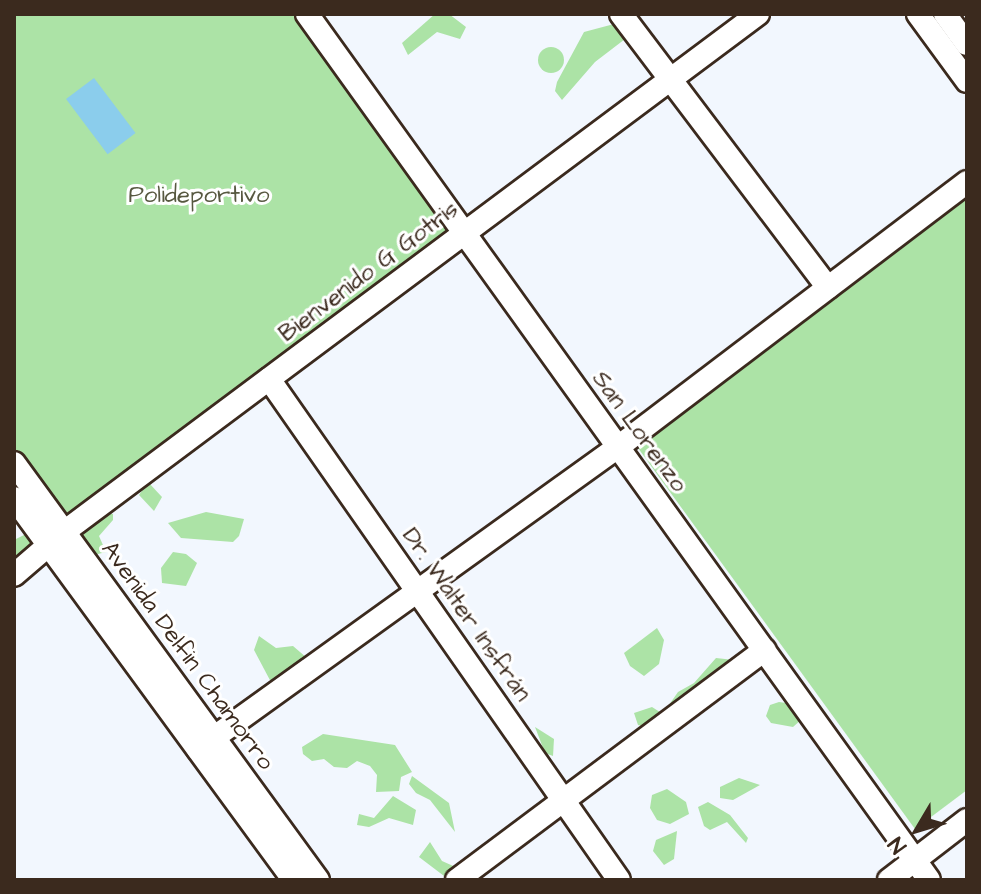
<!DOCTYPE html>
<html>
<head>
<meta charset="utf-8">
<style>
	body { margin:0 }
	#map { position:relative; width:981px; height:894px; overflow:hidden; background:#f2f7fe; font-family:"Architects Daughter",sans-serif }
	div>[style] { position:absolute }
	[style*='--x'] { left:calc(var(--x)*1px); top:calc(var(--y)*1px); width:calc(var(--w)*1px); rotate:calc(var(--a)*1deg) }
	.green>* { inset:0; background:#ace3a6 }
	.round { border-radius:50% }
	.water>* { inset:0; background:#8bcdec; transform-origin:0 0 }
	.roads { filter:drop-shadow(2px 0 #3b2a1e) drop-shadow(-2px 0 #3b2a1e) drop-shadow(0 2px #3b2a1e) drop-shadow(0 -2px #3b2a1e) }
	.minor>* { height:22px; margin:-11px; padding:0 11px; transform-origin:11px; border-radius:11px; background:#fff }
	span { translate:-50% -50%; white-space:nowrap; text-align:center; line-height:1.15; -webkit-text-stroke:6px #fff; paint-order:stroke }
	.park-label { font-size:24px; color:#575840 }
	.street-label { font-size:24px; color:#3b2a1e }
	.frame { position:absolute; inset:0; border:16px solid #3b2a1e; pointer-events:none }
	.north { position:absolute; left:877px; top:790px; width:80px; height:80px; -webkit-text-stroke:6px #fff; paint-order:stroke; rotate:232deg; font-size:22px; font-weight:700; line-height:32px; text-align:center; color:#3b2a1e }
	.north::after { content:''; display:block; margin:auto; width:28px; height:36px; background:#3b2a1e; clip-path:polygon(50% 0,100% 100%,50% 72%,0 100%) }
</style>
</head>
<body>
<div id="map">
	<div class="green">
		<i style="clip-path:polygon(14px 14px,300px 14px,456px 226px,64px 532px,14px 463px)"></i>
		<i style="clip-path:polygon(435px 14px,449px 14px,466px 27px,460px 39px,437px 32px,408px 55px,402px 43px)"></i>
		<i style="clip-path:polygon(614px 24px,629px 36px,595px 62px,562px 100px,555px 91px,557px 82px,584px 32px)"></i>
		<i class="round" style="left:538px;top:47px;width:26px;height:26px"></i>
		<i style="clip-path:polygon(967px 194px,967px 790px,915px 829px,638px 448px)"></i>
		<i style="clip-path:polygon(148px 482px,162px 497px,154px 511px,139px 495px)"></i>
		<i style="clip-path:polygon(206px 512px,244px 519px,239px 536px,233px 542px,181px 538px,168px 523px)"></i>
		<i style="clip-path:polygon(103px 514px,113px 514px,113px 520px,99px 536px,106px 552px,94px 555px,77px 536px)"></i>
		<i style="clip-path:polygon(32px 531px,41px 538px,14px 569px,14px 540px)"></i>
		<i style="clip-path:polygon(173px 552px,186px 554px,197px 563px,186px 586px,162px 583px,161px 568px)"></i>
		<i style="clip-path:polygon(657px 628px,664px 640px,659px 664px,644px 676px,630px 666px,624px 653px)"></i>
		<i style="clip-path:polygon(259px 636px,276px 648px,293px 646px,307px 658px,272px 684px,254px 650px)"></i>
		<i style="clip-path:polygon(716px 658px,734px 660px,664px 712px,678px 692px,694px 683px)"></i>
		<i style="clip-path:polygon(779px 702px,786px 703px,802px 719px,793px 727px,771px 723px,766px 716px,770px 705px)"></i>
		<i style="clip-path:polygon(652px 707px,663px 714px,646px 727px,638px 725px,634px 713px)"></i>
		<i style="clip-path:polygon(535px 727px,554px 739px,553px 756px,545px 753px)"></i>
		<i style="clip-path:polygon(323px 734px,395px 745px,412px 772px,401px 777px,399px 791px,376px 792px,377px 775px,370px 766px,357px 761px,347px 768px,334px 767px,324px 759px,312px 761px,303px 754px,302px 747px)"></i>
		<i style="clip-path:polygon(412px 776px,449px 803px,455px 832px,430px 800px,416px 793px,409px 784px)"></i>
		<i style="clip-path:polygon(739px 778px,760px 785px,733px 800px,720px 798px,720px 787px)"></i>
		<i style="clip-path:polygon(667px 789px,686px 802px,689px 814px,670px 824px,657px 820px,650px 808px,652px 795px)"></i>
		<i style="clip-path:polygon(393px 796px,416px 810px,413px 825px,389px 818px,369px 827px,357px 825px,359px 814px,374px 818px)"></i>
		<i style="clip-path:polygon(708px 802px,730px 815px,748px 838px,746px 843px,727px 822px,710px 830px,704px 826px,698px 807px)"></i>
		<i style="clip-path:polygon(677px 831px,674px 859px,664px 865px,653px 851px,656px 840px)"></i>
		<i style="clip-path:polygon(430px 842px,442px 861px,460px 869px,448px 879px,419px 857px)"></i>
	</div>
	<div class="water">
		<i style="left:94px;top:78px;width:69px;height:35px;rotate:53deg"></i>
	</div>
	<div class="roads">
		<div class="minor">
			<i style="--x:307;--y:14;--w:1066;--a:54.31"></i>
			<i style="--x:621;--y:14;--w:343;--a:52.9"></i>
			<i style="--x:918;--y:14;--w:83;--a:53.8"></i>
			<i style="--x:945;--y:14;--w:37;--a:54"></i>
			<i style="--x:269;--y:379;--w:611;--a:55.06"></i>
			<i style="--x:14;--y:463;--w:516;--a:53.91"></i>
			<i style="--x:14;--y:498;--w:474;--a:53.8"></i>
			<i style="--x:14;--y:575;--w:66;--a:-40.7"></i>
			<i style="--x:64;--y:532;--w:866;--a:-36.74"></i>
			<i style="--x:198;--y:749;--w:517;--a:-35.72"></i>
			<i style="--x:618;--y:447;--w:438;--a:-37.2"></i>
			<i style="--x:457;--y:880;--w:384;--a:-36.8"></i>
			<i style="--x:889;--y:880;--w:98;--a:-37.6"></i>
		</div>
	</div>
	<div class="park-label">
		<span style="left:199px;top:196px">Polideportivo</span>
	</div>
	<div class="street-label">
		<span style="left:369px;top:272px;rotate:-37deg">Bienvenido G Gotris</span>
		<span style="left:639px;top:432px;rotate:54deg">San Lorenzo</span>
		<span style="left:466px;top:615px;rotate:55deg">Dr. Walter Insfrán</span>
		<span style="left:187px;top:656px;rotate:54deg">Avenida Delfin Chamorro</span>
	</div>
	<div class="frame"></div>
	<div class="north">N</div>
</div>
</body>
</html>
